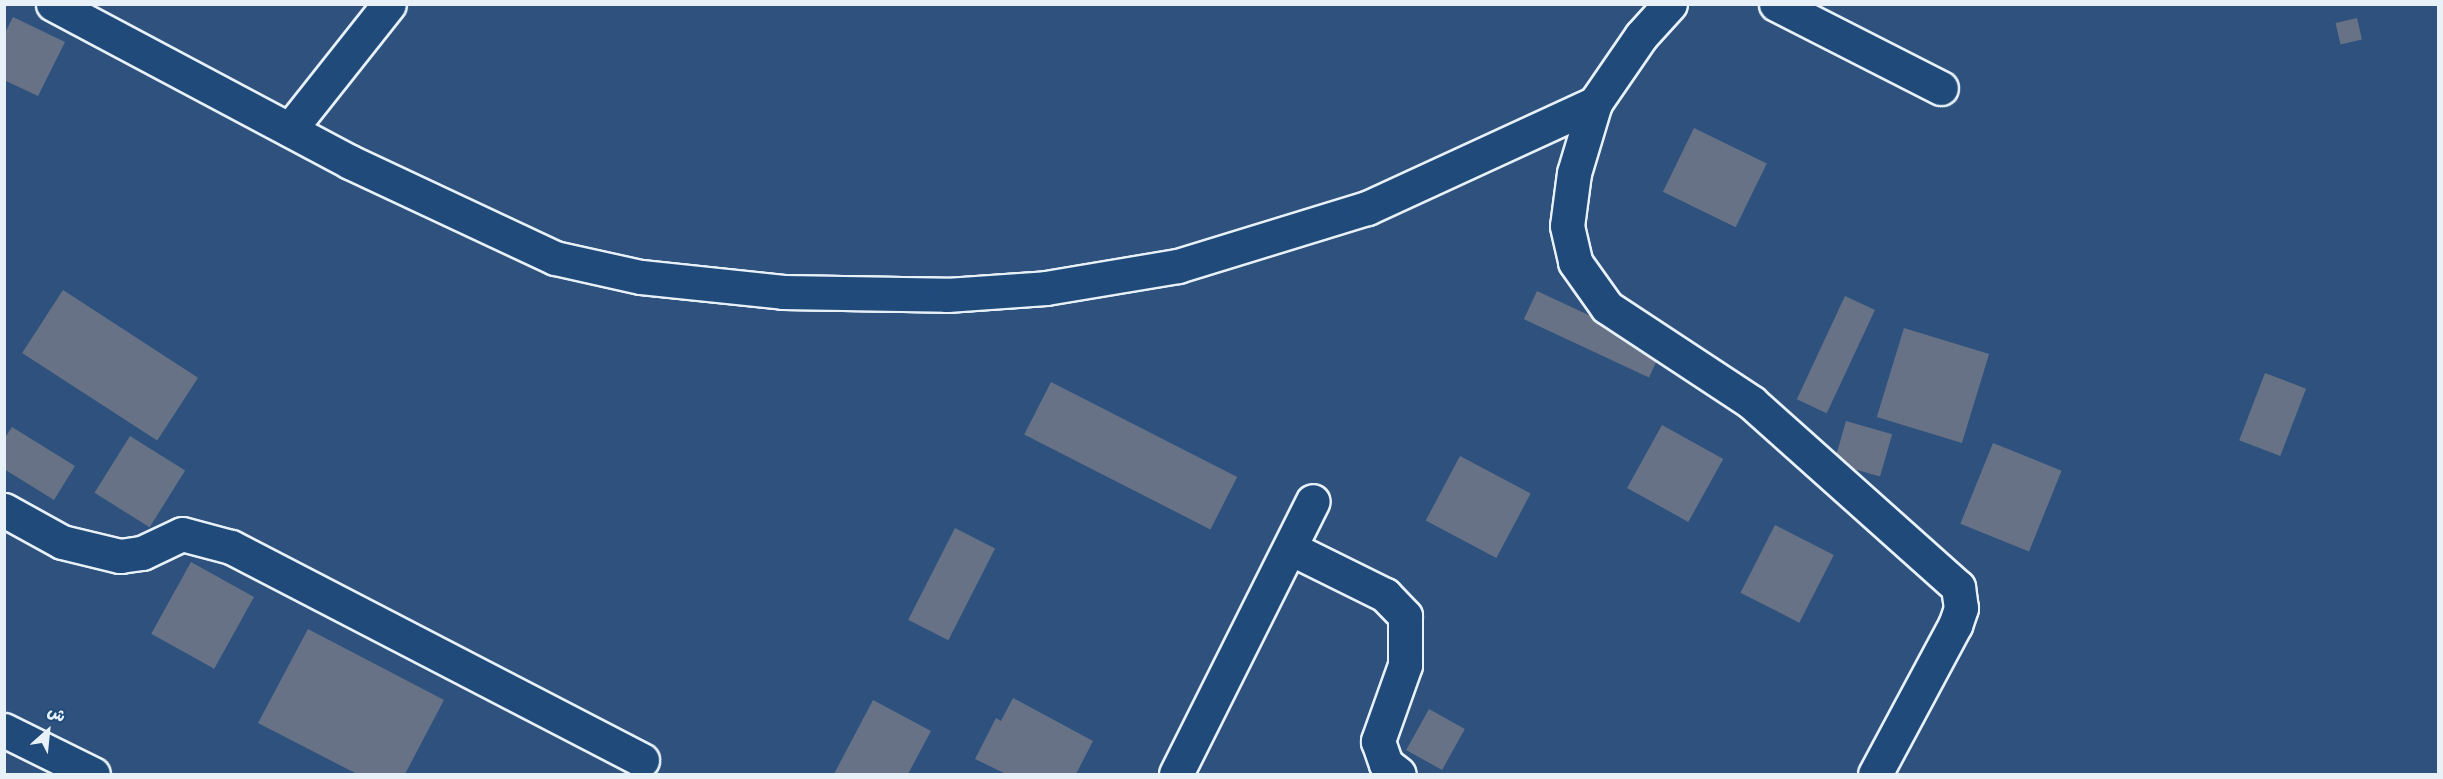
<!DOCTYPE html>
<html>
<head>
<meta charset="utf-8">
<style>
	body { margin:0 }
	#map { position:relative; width:2443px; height:779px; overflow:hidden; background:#2e527d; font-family:"Balsamiq Sans","Playpen Sans Arabic",sans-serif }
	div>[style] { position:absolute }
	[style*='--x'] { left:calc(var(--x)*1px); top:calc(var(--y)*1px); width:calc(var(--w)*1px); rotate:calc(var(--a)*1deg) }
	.building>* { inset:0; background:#687287; transform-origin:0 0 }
	.roads { filter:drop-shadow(2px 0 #e8f1f8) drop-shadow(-2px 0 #e8f1f8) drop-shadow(0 2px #e8f1f8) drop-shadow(0 -2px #e8f1f8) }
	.minor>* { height:33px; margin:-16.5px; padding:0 16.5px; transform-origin:16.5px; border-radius:16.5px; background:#1f4a7a }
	span { translate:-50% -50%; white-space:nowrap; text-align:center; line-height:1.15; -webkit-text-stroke:4.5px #1f4a7a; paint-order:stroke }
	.frame { position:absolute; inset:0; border:6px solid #e8f1f8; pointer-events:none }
	.north { position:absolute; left:18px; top:701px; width:60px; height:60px; -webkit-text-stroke:4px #1f4a7a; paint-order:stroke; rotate:27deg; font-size:16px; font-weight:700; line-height:24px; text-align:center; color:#e8f1f8 }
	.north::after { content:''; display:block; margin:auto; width:21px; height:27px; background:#e8f1f8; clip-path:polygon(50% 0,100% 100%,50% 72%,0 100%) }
</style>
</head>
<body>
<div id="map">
	<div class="building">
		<i style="clip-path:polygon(13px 17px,65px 42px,38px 96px,4px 80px,4px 35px)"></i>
		<i style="left:2357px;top:18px;width:22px;height:22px;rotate:77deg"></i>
		<i style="left:1694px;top:128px;width:81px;height:71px;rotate:26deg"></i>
		<i style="left:63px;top:290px;width:161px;height:75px;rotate:33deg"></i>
		<i style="left:1537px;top:291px;width:138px;height:31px;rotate:25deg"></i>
		<i style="left:1845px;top:296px;width:33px;height:114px;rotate:25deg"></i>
		<i style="left:1904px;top:328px;width:89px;height:93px;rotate:17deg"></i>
		<i style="left:2265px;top:373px;width:44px;height:72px;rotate:21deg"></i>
		<i style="left:1051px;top:382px;width:209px;height:59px;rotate:27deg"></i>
		<i style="left:1846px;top:421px;width:48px;height:44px;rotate:16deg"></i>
		<i style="left:1662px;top:425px;width:70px;height:72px;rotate:29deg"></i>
		<i style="clip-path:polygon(12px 427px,75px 466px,54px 500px,4px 469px,4px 439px)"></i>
		<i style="left:130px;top:436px;width:65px;height:67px;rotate:32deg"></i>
		<i style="left:1993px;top:443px;width:74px;height:87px;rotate:22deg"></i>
		<i style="left:1460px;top:456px;width:80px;height:73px;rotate:28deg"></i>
		<i style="left:1775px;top:525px;width:66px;height:76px;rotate:27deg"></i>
		<i style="left:955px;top:528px;width:45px;height:103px;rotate:27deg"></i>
		<i style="left:191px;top:562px;width:72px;height:82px;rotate:29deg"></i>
		<i style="clip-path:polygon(308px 629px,444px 700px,405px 774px,357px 774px,258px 723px)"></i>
		<i style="clip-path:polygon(1013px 698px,1093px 741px,1076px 774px,1006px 774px,975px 759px,996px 718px,1001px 721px)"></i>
		<i style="clip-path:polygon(873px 700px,931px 731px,908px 774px,834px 774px)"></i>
		<i style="left:1429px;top:709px;width:41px;height:47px;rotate:29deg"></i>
	</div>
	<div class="roads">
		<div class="minor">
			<i style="--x:53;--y:4;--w:336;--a:28"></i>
			<i style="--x:350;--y:162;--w:226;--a:25.1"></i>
			<i style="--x:555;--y:258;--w:88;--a:12.5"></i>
			<i style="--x:641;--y:277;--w:143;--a:6"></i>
			<i style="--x:783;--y:292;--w:164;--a:1"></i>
			<i style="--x:947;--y:295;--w:99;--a:-4"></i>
			<i style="--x:1046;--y:288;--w:134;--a:-9.5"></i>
			<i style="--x:1178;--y:266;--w:198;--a:-17.1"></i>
			<i style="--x:1367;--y:208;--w:251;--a:-24.7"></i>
			<i style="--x:1595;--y:103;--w:81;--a:-55.5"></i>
			<i style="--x:1641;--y:36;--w:43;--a:-47.8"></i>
			<i style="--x:1776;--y:4;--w:185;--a:27"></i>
			<i style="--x:1595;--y:103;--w:73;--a:106.7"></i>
			<i style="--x:1574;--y:173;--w:53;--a:97.5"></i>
			<i style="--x:1567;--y:226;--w:37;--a:77"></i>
			<i style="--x:1575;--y:262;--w:55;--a:54.6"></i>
			<i style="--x:1607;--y:307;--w:173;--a:33.4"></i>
			<i style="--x:1751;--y:402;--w:278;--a:41.8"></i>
			<i style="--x:1958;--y:587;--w:21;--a:82"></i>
			<i style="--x:1961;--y:608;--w:18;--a:109"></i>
			<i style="--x:1955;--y:625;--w:169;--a:118.2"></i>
			<i style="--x:290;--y:129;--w:159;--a:-51.6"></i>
			<i style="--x:4;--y:510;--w:66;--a:28.9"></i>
			<i style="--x:62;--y:542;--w:60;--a:13.6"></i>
			<i style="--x:120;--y:556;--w:22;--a:-8"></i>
			<i style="--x:142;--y:553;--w:44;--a:-25.4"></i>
			<i style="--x:182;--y:534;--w:51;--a:14.9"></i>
			<i style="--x:231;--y:547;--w:463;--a:27.4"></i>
			<i style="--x:1290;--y:548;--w:106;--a:26.3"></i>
			<i style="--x:1385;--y:595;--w:29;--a:46"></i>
			<i style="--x:1405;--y:616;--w:49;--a:90"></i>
			<i style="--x:1405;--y:665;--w:81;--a:109.6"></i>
			<i style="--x:1378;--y:741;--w:24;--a:71"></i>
			<i style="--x:1386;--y:764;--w:16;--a:38"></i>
			<i style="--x:4;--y:730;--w:99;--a:26.3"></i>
			<i style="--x:1176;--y:774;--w:305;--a:-63.4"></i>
		</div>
	</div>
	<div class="frame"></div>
	<div class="north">ش</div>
</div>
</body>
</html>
